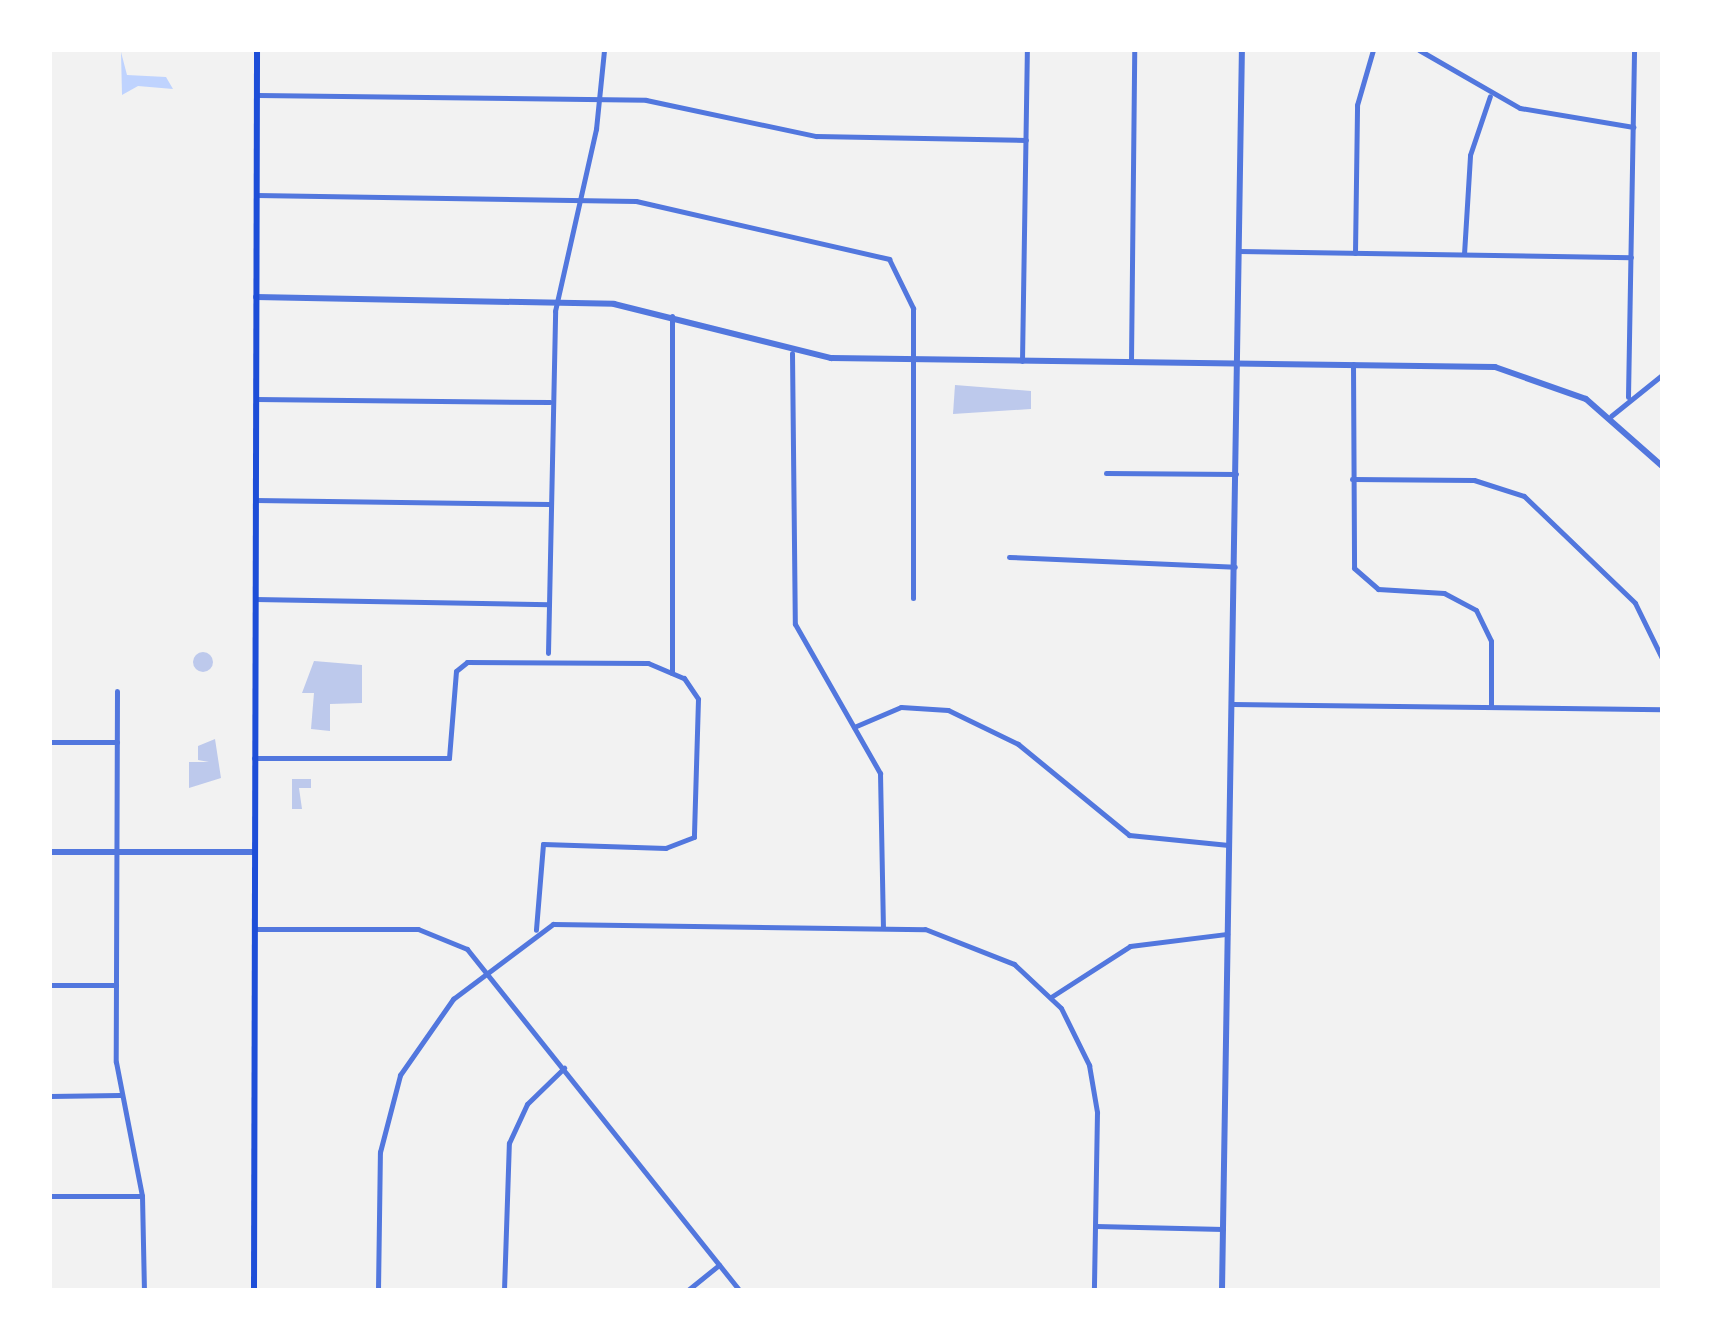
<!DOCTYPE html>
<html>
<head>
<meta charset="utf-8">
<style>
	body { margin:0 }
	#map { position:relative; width:1712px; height:1340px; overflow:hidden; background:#f2f2f2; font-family:Quicksand,sans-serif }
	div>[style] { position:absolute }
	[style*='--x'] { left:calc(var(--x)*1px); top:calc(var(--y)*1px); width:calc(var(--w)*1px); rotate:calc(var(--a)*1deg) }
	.water>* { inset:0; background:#bfd3fe }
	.building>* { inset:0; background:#bdc9ec }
	.round { border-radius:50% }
	.minor>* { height:5px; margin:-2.5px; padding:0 2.5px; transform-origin:2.5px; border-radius:2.5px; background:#5277de }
	.tertiary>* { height:6px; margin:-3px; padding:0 3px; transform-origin:3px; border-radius:3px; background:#5277de }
	.secondary>* { height:6px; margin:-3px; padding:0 3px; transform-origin:3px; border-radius:3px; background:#1d4ed8 }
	span { translate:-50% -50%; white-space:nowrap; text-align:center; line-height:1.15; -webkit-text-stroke:8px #fff; paint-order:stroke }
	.frame { position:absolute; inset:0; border:52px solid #fff; pointer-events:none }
</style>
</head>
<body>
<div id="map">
	<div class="water">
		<i style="clip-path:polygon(121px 52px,127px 75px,166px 77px,173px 89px,138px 86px,122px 95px)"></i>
	</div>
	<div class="building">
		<i style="clip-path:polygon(955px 385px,1031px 391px,1031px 409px,953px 414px)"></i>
		<i class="round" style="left:193px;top:652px;width:20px;height:20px"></i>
		<i style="clip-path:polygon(314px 661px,362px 665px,362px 703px,330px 704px,330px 731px,311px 729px,314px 693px,302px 693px)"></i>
		<i style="clip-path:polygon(215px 739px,221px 778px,189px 788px,189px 762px,209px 762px,198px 760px,198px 746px)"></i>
		<i style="clip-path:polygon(292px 779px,311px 779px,311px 788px,299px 788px,302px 809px,292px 809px)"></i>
	</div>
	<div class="minor">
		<i style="--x:1419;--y:50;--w:116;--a:29.9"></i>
		<i style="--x:1520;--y:108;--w:115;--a:9.5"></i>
		<i style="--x:258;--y:95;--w:388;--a:0.7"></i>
		<i style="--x:646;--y:100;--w:174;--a:12"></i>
		<i style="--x:816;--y:136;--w:210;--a:1.1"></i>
		<i style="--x:256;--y:195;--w:380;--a:0.9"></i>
		<i style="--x:636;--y:201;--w:260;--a:12.9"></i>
		<i style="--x:889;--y:259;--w:55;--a:63.9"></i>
		<i style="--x:913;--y:308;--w:290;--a:90"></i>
		<i style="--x:1239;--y:251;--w:392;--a:0.9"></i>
		<i style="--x:1355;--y:253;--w:148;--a:-89.2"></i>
		<i style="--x:1357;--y:105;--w:57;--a:-73.8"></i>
		<i style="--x:1464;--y:254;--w:99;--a:-86.5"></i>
		<i style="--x:1470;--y:155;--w:62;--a:-71.3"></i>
		<i style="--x:672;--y:316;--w:357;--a:90"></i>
		<i style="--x:792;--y:353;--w:271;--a:89.4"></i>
		<i style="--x:795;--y:624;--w:172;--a:60.3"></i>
		<i style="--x:880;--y:773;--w:155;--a:88.9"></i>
		<i style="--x:1022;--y:361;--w:311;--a:-89.1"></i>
		<i style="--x:1131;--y:361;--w:311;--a:-89.4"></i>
		<i style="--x:1353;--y:364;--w:204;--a:89.7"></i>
		<i style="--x:1354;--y:568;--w:32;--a:41"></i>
		<i style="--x:1378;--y:589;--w:66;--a:3.5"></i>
		<i style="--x:1444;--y:593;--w:36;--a:28"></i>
		<i style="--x:1476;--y:610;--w:34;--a:64"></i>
		<i style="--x:1491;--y:641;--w:65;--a:90"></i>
		<i style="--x:1628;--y:397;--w:347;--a:-89"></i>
		<i style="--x:256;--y:399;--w:294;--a:0.6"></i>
		<i style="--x:1611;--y:416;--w:65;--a:-38.8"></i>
		<i style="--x:1106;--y:473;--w:130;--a:0.4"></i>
		<i style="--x:1352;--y:479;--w:122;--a:0.5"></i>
		<i style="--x:1474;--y:480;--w:52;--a:17.7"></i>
		<i style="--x:1524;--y:496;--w:154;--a:43.9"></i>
		<i style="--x:1635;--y:603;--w:61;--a:63.9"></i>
		<i style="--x:255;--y:500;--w:294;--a:0.8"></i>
		<i style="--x:1009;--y:557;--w:226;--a:2.5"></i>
		<i style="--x:255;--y:599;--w:294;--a:1"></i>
		<i style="--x:548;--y:653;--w:342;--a:-88.8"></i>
		<i style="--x:555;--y:311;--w:187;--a:-77.3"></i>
		<i style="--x:596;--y:129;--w:79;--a:-84.2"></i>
		<i style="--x:117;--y:691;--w:371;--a:90.2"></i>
		<i style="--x:116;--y:1062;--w:136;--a:79"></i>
		<i style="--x:142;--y:1196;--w:94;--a:88.8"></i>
		<i style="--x:1233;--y:704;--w:429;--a:0.7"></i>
		<i style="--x:854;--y:727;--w:51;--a:-23.1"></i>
		<i style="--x:901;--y:707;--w:47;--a:3.7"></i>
		<i style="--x:948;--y:710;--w:78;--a:25.9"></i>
		<i style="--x:1018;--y:744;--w:144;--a:39.3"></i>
		<i style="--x:1129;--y:835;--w:100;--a:5.8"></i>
		<i style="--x:50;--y:742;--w:67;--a:0"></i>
		<i style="--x:254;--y:758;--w:195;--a:0"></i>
		<i style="--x:449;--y:758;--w:87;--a:-85.4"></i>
		<i style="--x:456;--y:671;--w:14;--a:-39"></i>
		<i style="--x:467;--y:662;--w:181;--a:0.3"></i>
		<i style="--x:648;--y:663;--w:39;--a:23"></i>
		<i style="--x:684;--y:678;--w:25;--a:56"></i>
		<i style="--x:698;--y:699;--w:138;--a:91.7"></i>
		<i style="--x:694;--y:837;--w:30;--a:159"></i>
		<i style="--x:666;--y:848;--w:123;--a:-178.1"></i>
		<i style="--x:543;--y:844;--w:86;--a:94.7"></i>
		<i style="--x:254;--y:929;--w:164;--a:0"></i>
		<i style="--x:418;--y:929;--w:53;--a:22.2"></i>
		<i style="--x:467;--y:949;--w:436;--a:51.4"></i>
		<i style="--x:50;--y:985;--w:66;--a:0"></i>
		<i style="--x:1051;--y:997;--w:94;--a:-32.8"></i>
		<i style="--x:1130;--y:946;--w:98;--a:-7.1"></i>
		<i style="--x:50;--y:1096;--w:70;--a:-0.8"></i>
		<i style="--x:50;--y:1196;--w:92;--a:0"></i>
		<i style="--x:1096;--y:1226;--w:127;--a:1.4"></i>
		<i style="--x:378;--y:1290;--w:138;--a:-89.2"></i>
		<i style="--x:380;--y:1152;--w:80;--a:-75.4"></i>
		<i style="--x:400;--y:1075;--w:93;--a:-55.1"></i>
		<i style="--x:453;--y:999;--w:125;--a:-36.9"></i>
		<i style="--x:553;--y:924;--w:372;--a:0.8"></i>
		<i style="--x:925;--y:929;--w:96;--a:21.5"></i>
		<i style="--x:1014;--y:964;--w:64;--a:43.1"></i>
		<i style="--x:1061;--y:1008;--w:64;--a:63.8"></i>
		<i style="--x:1089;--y:1065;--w:48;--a:80.3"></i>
		<i style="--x:1097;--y:1112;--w:178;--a:91"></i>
		<i style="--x:504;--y:1290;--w:147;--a:-88.1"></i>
		<i style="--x:509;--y:1143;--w:43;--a:-65.2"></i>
		<i style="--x:527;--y:1104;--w:52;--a:-44.2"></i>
		<i style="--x:688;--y:1290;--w:40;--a:-39"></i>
	</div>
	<div class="tertiary">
		<i style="--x:256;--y:297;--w:358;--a:1.1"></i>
		<i style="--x:614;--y:304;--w:224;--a:14"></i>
		<i style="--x:831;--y:358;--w:664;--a:0.78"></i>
		<i style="--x:1495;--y:367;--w:96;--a:19.4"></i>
		<i style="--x:1586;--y:399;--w:101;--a:41.4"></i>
		<i style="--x:50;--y:852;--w:204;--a:0"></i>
		<i style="--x:1222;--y:1290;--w:1240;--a:-89.08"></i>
	</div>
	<div class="secondary">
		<i style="--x:254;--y:1290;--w:1240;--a:-89.86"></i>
	</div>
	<div class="frame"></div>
</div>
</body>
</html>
